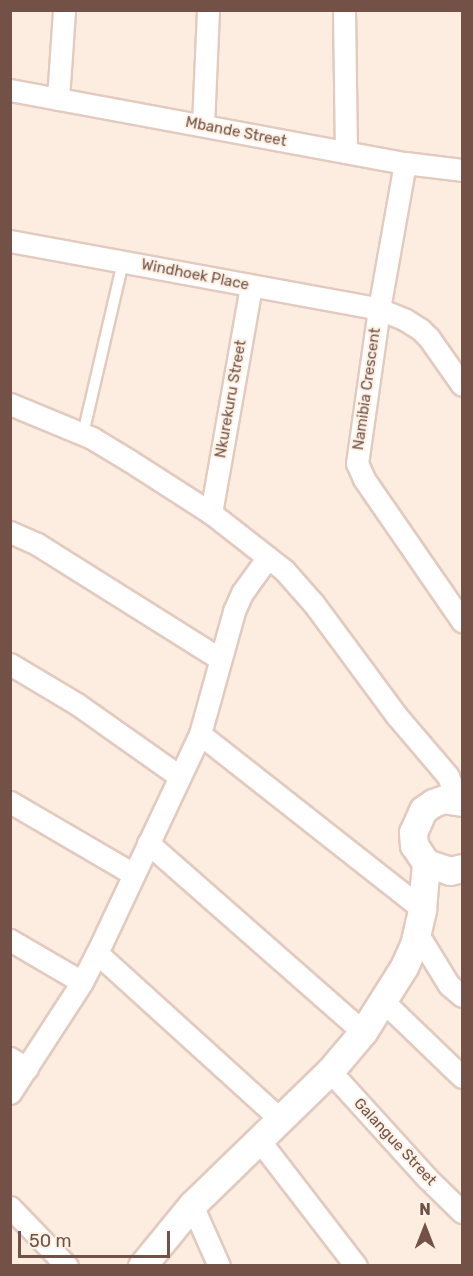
<!DOCTYPE html>
<html>
<head>
<meta charset="utf-8">
<style>
	body { margin:0 }
	#map { position:relative; width:473px; height:1276px; overflow:hidden; background:#fcede0; font-family:Rubik,sans-serif }
	div>[style] { position:absolute }
	[style*='--x'] { left:calc(var(--x)*1px); top:calc(var(--y)*1px); width:calc(var(--w)*1px); rotate:calc(var(--a)*1deg) }
	.roads { filter:drop-shadow(2px 0 #e2cabf) drop-shadow(-2px 0 #e2cabf) drop-shadow(0 2px #e2cabf) drop-shadow(0 -2px #e2cabf) }
	.service>* { height:10px; margin:-5px; padding:0 5px; transform-origin:5px; border-radius:5px; background:#fff }
	.minor>* { height:21px; margin:-10.5px; padding:0 10.5px; transform-origin:10.5px; border-radius:10.5px; background:#fff }
	.tertiary>* { height:27px; margin:-13.5px; padding:0 13.5px; transform-origin:13.5px; border-radius:13.5px; background:#fff }
	span { translate:-50% -50%; white-space:nowrap; text-align:center; line-height:1.15; -webkit-text-stroke:4.5px #fff2e6; paint-order:stroke }
	.street-label { font-size:15px; color:#735147 }
	.frame { position:absolute; inset:0; border:12px solid #735147; pointer-events:none }
	.north { position:absolute; left:395px; top:1198px; width:60px; height:60px; -webkit-text-stroke:4px #fff2e6; paint-order:stroke; rotate:0deg; font-size:16px; font-weight:700; line-height:24px; text-align:center; color:#735147 }
	.north::after { content:''; display:block; margin:auto; width:21px; height:27px; background:#735147; clip-path:polygon(50% 0,100% 100%,50% 72%,0 100%) }
	.scale { position:absolute; left:18px; top:1231px; width:152px; height:27px; box-sizing:border-box; border:3px solid #735147; border-top:0; padding-left:8px; font-size:18px; line-height:21px; white-space:nowrap; color:#735147; -webkit-text-stroke:4px #fff2e6; paint-order:stroke }
</style>
</head>
<body>
<div id="map">
	<div class="roads">
		<div class="service">
			<i style="--x:83;--y:434;--w:177;--a:-76.9"></i>
		</div>
		<div class="minor">
			<i style="--x:344;--y:10;--w:142;--a:89.2"></i>
			<i style="--x:10;--y:90;--w:402;--a:10.5"></i>
			<i style="--x:405;--y:163;--w:57;--a:7"></i>
			<i style="--x:58;--y:99;--w:89;--a:-86.1"></i>
			<i style="--x:203;--y:125;--w:115;--a:-87.5"></i>
			<i style="--x:405;--y:163;--w:148;--a:100.1"></i>
			<i style="--x:379;--y:309;--w:156;--a:98.1"></i>
			<i style="--x:357;--y:463;--w:17;--a:66"></i>
			<i style="--x:364;--y:479;--w:173;--a:55.4"></i>
			<i style="--x:10;--y:241;--w:375;--a:10.4"></i>
			<i style="--x:379;--y:309;--w:27;--a:22"></i>
			<i style="--x:404;--y:319;--w:19;--a:32"></i>
			<i style="--x:420;--y:329;--w:13;--a:45"></i>
			<i style="--x:429;--y:338;--w:57;--a:54.9"></i>
			<i style="--x:10;--y:404;--w:89;--a:22.5"></i>
			<i style="--x:92;--y:438;--w:44;--a:31.2"></i>
			<i style="--x:130;--y:461;--w:96;--a:32.7"></i>
			<i style="--x:211;--y:513;--w:93;--a:38"></i>
			<i style="--x:284;--y:570;--w:45;--a:48.6"></i>
			<i style="--x:314;--y:604;--w:138;--a:53.5"></i>
			<i style="--x:396;--y:715;--w:80;--a:49.6"></i>
			<i style="--x:448;--y:776;--w:25;--a:69"></i>
			<i style="--x:211;--y:513;--w:230;--a:-80"></i>
			<i style="--x:10;--y:532;--w:30;--a:24"></i>
			<i style="--x:37;--y:544;--w:216;--a:32.1"></i>
			<i style="--x:10;--y:664;--w:78;--a:30.8"></i>
			<i style="--x:77;--y:704;--w:125;--a:35.2"></i>
			<i style="--x:200;--y:734;--w:283;--a:38.2"></i>
			<i style="--x:10;--y:802;--w:143;--a:30.3"></i>
			<i style="--x:148;--y:843;--w:286;--a:41.3"></i>
			<i style="--x:417;--y:933;--w:61;--a:58.4"></i>
			<i style="--x:449;--y:985;--w:17;--a:40"></i>
			<i style="--x:10;--y:940;--w:83;--a:30.3"></i>
			<i style="--x:97;--y:953;--w:247;--a:42.2"></i>
			<i style="--x:383;--y:1001;--w:110;--a:43.9"></i>
			<i style="--x:10;--y:1058;--w:20;--a:30"></i>
			<i style="--x:330;--y:1071;--w:144;--a:47.8"></i>
			<i style="--x:427;--y:1178;--w:49;--a:44.2"></i>
			<i style="--x:10;--y:1093;--w:132;--a:-57"></i>
			<i style="--x:82;--y:982;--w:33;--a:-63"></i>
			<i style="--x:97;--y:953;--w:242;--a:-64.8"></i>
			<i style="--x:200;--y:734;--w:128;--a:-74.5"></i>
			<i style="--x:234;--y:611;--w:20;--a:-66"></i>
			<i style="--x:242;--y:593;--w:44;--a:-54.2"></i>
			<i style="--x:259;--y:1140;--w:159;--a:52.4"></i>
			<i style="--x:192;--y:1205;--w:67;--a:66.1"></i>
			<i style="--x:10;--y:1207;--w:82;--a:46"></i>
		</div>
		<div class="tertiary">
			<i style="--x:462;--y:802;--w:18;--a:-171"></i>
			<i style="--x:444;--y:799;--w:12;--a:160"></i>
			<i style="--x:433;--y:803;--w:12;--a:145"></i>
			<i style="--x:423;--y:810;--w:24;--a:114"></i>
			<i style="--x:413;--y:832;--w:13;--a:86"></i>
			<i style="--x:414;--y:845;--w:22;--a:56"></i>
			<i style="--x:426;--y:863;--w:25;--a:18"></i>
			<i style="--x:450;--y:871;--w:12;--a:-14"></i>
			<i style="--x:142;--y:1266;--w:79;--a:-50.7"></i>
			<i style="--x:192;--y:1205;--w:192;--a:-44.2"></i>
			<i style="--x:330;--y:1071;--w:51;--a:-49.8"></i>
			<i style="--x:363;--y:1032;--w:77;--a:-57.8"></i>
			<i style="--x:404;--y:967;--w:24;--a:-66"></i>
			<i style="--x:414;--y:945;--w:37;--a:-77"></i>
			<i style="--x:422;--y:909;--w:46;--a:-85"></i>
		</div>
	</div>
	<div class="street-label">
		<span style="left:236px;top:132px;rotate:11deg">Mbande Street</span>
		<span style="left:195px;top:275px;rotate:11deg">Windhoek Place</span>
		<span style="left:367px;top:389px;rotate:-82deg">Namibia Crescent</span>
		<span style="left:231px;top:399px;rotate:-80deg">Nkurekuru Street</span>
		<span style="left:395px;top:1142px;rotate:47deg">Galangue Street</span>
	</div>
	<div class="frame"></div>
	<div class="north">N</div>
	<div class="scale">50 m</div>
</div>
</body>
</html>
